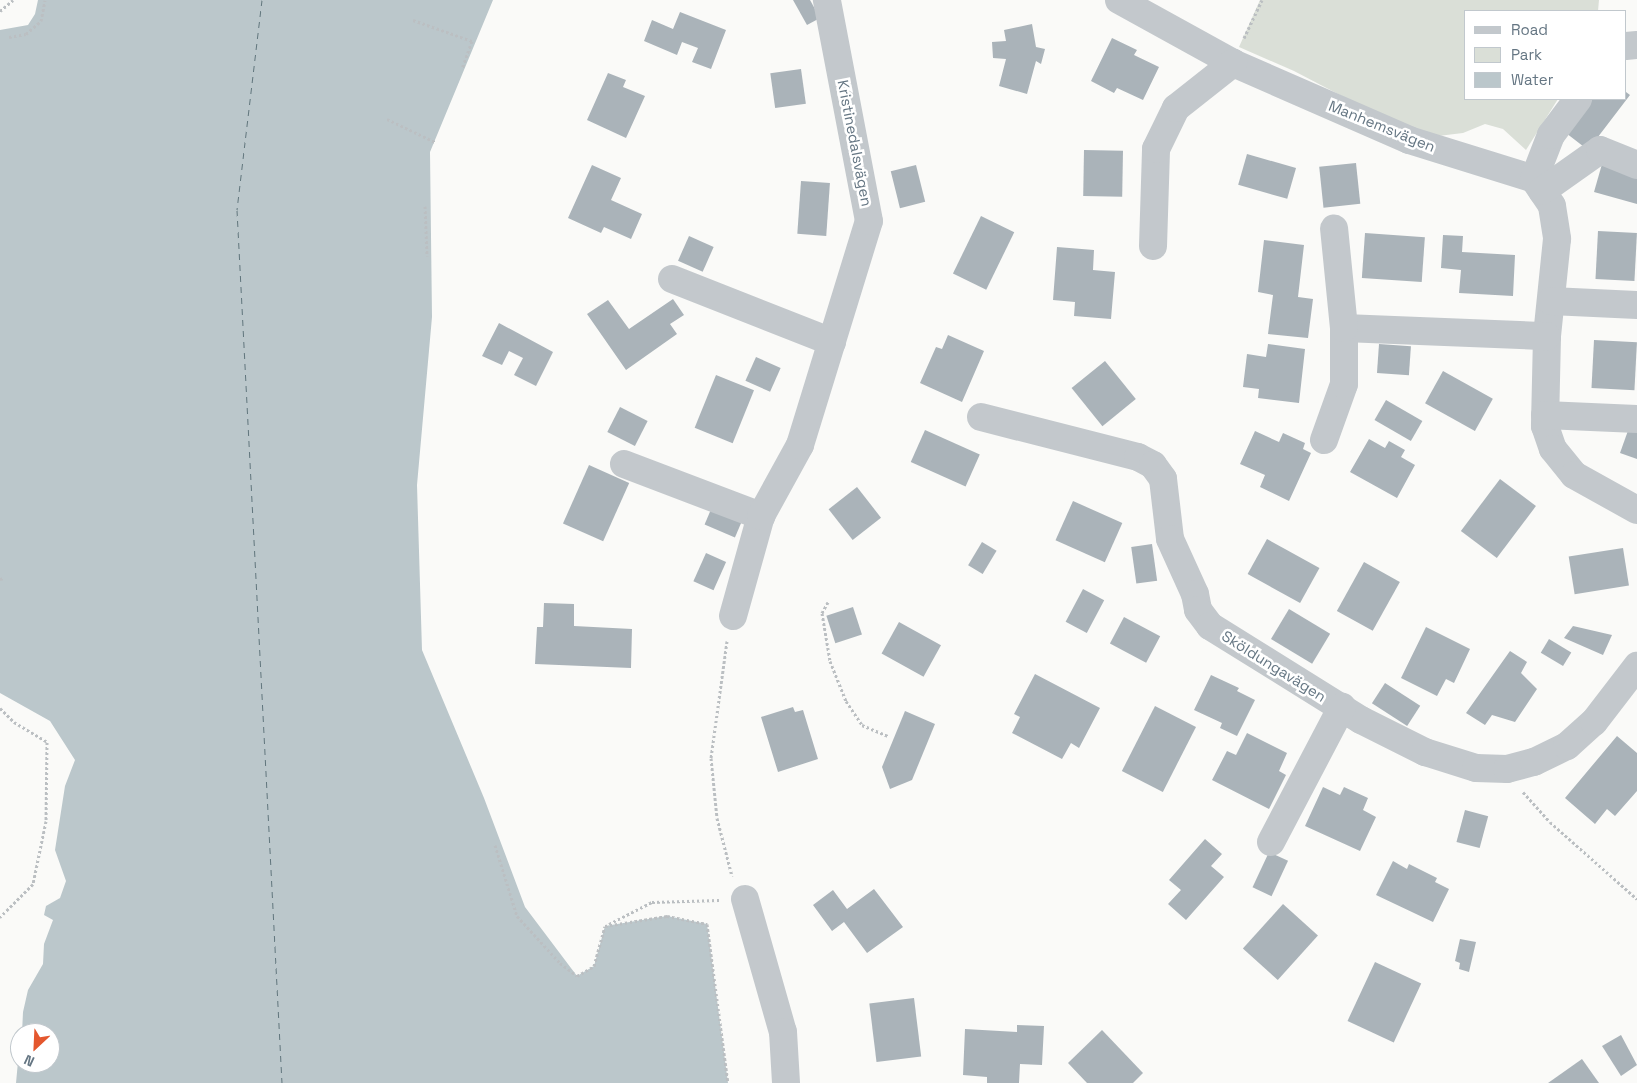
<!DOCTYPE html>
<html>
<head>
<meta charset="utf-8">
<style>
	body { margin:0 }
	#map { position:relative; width:1637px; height:1083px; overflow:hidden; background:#fafaf8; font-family:"Space Grotesk",sans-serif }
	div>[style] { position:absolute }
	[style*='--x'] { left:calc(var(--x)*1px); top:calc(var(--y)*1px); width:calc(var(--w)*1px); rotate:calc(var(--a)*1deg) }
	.green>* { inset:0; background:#dadfd7 }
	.water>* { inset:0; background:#bbc7cb }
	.ferry>* { height:1px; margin-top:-0.5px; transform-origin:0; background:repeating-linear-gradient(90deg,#60757c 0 6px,transparent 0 11px) }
	.building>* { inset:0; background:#aab3b9; transform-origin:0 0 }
	.path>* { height:3px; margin-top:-1.5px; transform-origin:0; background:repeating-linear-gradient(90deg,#bbbfc2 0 2.5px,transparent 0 5px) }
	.minor>* { height:28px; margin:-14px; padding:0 14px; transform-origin:14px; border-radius:14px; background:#c3c8cc }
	span { translate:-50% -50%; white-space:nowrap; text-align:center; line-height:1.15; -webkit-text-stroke:5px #fff; paint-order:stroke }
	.street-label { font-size:15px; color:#657683 }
	.legend { position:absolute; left:1464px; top:10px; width:162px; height:90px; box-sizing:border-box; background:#fff; border:1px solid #c1c8cd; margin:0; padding:6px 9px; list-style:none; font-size:15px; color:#657683 }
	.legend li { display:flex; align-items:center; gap:10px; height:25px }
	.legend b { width:25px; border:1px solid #c1c8cd }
	.north { position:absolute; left:10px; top:1023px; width:50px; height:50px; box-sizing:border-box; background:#fff; border:1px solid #c1c8cd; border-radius:50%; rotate:205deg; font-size:14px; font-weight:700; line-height:20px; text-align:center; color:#657683 }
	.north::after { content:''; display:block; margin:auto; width:18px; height:22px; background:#e4572e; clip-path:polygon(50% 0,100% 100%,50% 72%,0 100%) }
</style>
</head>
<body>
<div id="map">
	<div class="green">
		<i style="clip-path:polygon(1260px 0,1599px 0,1598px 11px,1466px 11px,1466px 99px,1558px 99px,1526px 150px,1503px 129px,1485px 124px,1463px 133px,1438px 136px,1384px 118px,1294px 71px,1239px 47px)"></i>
	</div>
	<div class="water">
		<i style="clip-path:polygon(38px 0,493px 0,430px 152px,432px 317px,417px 485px,422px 650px,484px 798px,525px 907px,577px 976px,594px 966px,605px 926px,667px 916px,707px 924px,728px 1083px,16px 1083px,20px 1040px,20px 1063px,50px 1063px,50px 1033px,22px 1033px,23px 1012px,28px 990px,43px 964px,44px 944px,53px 920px,44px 915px,46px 906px,60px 898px,66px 881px,55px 850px,65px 786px,75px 760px,50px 721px,0 693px,0 30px,28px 25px,35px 14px)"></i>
	</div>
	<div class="ferry">
		<i style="--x:262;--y:0;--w:211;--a:96.8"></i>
		<i style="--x:237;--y:210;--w:874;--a:87.05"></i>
	</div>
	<div class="building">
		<i style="clip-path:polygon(793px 0,810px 0,820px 18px,807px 25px)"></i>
		<i style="clip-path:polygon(680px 12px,726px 30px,711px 69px,692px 62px,698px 48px,682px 42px,677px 55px,644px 41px,652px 20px,673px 29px)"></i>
		<i style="clip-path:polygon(1032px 24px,1036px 47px,1045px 49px,1041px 64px,1036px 61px,1027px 94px,999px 86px,1006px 59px,993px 58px,992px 42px,1006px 41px,1004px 30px)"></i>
		<i style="clip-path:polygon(1112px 38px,1137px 50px,1134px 55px,1159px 67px,1143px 100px,1117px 88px,1114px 93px,1091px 81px)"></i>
		<i style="left:801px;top:69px;width:35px;height:31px;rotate:82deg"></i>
		<i style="clip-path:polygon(608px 73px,626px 80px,623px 87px,645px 96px,626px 138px,587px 120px)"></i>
		<i style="clip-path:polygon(1626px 92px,1630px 95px,1588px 150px,1566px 133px,1593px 99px,1626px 99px)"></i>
		<i style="left:1084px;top:150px;width:39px;height:46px;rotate:1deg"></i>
		<i style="left:1247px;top:154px;width:51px;height:32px;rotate:16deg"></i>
		<i style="left:1356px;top:163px;width:41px;height:37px;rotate:84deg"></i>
		<i style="clip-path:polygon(1602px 164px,1637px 174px,1637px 204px,1594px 192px)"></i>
		<i style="clip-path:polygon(592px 165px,621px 178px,611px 200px,642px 214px,631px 239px,604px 227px,601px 233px,568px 218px)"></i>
		<i style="left:916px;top:165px;width:38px;height:26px;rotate:76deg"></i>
		<i style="left:801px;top:181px;width:29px;height:53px;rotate:4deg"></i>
		<i style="left:981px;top:216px;width:37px;height:64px;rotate:26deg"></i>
		<i style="left:1598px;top:231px;width:39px;height:48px;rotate:3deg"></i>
		<i style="left:1365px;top:233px;width:60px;height:45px;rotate:4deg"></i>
		<i style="clip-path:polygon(1443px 235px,1463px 236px,1462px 252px,1515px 255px,1513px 296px,1459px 293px,1461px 270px,1441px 268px)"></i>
		<i style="left:689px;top:236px;width:27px;height:27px;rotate:24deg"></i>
		<i style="clip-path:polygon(1264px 240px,1304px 245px,1298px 297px,1313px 299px,1308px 338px,1268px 334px,1273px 295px,1258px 292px)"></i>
		<i style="clip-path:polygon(1057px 247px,1094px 250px,1093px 270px,1115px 272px,1111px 319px,1074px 316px,1075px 302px,1053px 300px)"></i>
		<i style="clip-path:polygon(673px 299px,684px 315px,670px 324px,677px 334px,626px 370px,587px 314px,608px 300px,629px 329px)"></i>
		<i style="clip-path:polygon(499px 323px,553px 352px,536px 386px,514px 375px,523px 358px,509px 351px,502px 365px,482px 356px)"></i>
		<i style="clip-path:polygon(948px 335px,984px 351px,962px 402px,920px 383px,936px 347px,942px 349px)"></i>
		<i style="left:1594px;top:340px;width:43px;height:48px;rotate:3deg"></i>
		<i style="clip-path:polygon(1268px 344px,1305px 349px,1299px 403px,1258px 398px,1259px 389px,1243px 387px,1247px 354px,1266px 357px)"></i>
		<i style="left:1379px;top:344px;width:32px;height:29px;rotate:4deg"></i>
		<i style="left:756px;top:357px;width:27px;height:26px;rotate:24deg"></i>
		<i style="left:1105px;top:361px;width:49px;height:43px;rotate:51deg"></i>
		<i style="left:1443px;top:371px;width:57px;height:37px;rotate:29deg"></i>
		<i style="left:716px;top:375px;width:41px;height:57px;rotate:22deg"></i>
		<i style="left:1386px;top:400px;width:42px;height:23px;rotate:30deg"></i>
		<i style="left:620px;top:407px;width:31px;height:28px;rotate:27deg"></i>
		<i style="clip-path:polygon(1630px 425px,1637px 428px,1637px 459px,1620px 453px)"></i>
		<i style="left:925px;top:430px;width:60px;height:35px;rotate:24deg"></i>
		<i style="clip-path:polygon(1255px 431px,1279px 442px,1283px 433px,1305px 443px,1303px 449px,1311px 453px,1289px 501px,1260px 487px,1265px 475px,1240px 464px)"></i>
		<i style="clip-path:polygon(1369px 439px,1385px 448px,1389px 441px,1405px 450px,1401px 457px,1415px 465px,1397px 498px,1350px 472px)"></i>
		<i style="left:589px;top:465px;width:44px;height:64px;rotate:24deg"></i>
		<i style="left:1500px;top:479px;width:45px;height:65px;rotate:37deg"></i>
		<i style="left:857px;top:487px;width:39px;height:36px;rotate:52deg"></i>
		<i style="left:1073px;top:501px;width:54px;height:43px;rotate:24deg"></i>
		<i style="left:712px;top:507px;width:33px;height:19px;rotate:23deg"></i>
		<i style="left:1267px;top:539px;width:60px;height:40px;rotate:29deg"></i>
		<i style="left:982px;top:542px;width:17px;height:27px;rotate:31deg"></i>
		<i style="left:1152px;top:544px;width:37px;height:21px;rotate:82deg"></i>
		<i style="left:1623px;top:548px;width:38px;height:55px;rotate:81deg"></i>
		<i style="left:706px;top:553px;width:22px;height:31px;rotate:24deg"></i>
		<i style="left:1364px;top:562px;width:41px;height:56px;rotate:29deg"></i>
		<i style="left:1083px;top:589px;width:24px;height:37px;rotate:28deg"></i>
		<i style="clip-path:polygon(544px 603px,574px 604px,574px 626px,632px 629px,631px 668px,535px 664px,537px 627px,543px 627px)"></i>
		<i style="left:853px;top:607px;width:29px;height:28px;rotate:72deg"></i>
		<i style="left:1289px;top:609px;width:48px;height:35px;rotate:31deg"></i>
		<i style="left:1124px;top:617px;width:41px;height:30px;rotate:28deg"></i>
		<i style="left:899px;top:622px;width:48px;height:36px;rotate:29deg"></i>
		<i style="clip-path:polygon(1573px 626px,1612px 635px,1603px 655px,1564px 638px)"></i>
		<i style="clip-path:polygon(1426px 627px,1470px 649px,1454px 683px,1446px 679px,1437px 696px,1401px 678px)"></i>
		<i style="left:1549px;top:639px;width:26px;height:16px;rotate:31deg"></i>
		<i style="clip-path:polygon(1510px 651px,1527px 662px,1521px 673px,1537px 689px,1515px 722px,1492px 715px,1485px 725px,1466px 713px)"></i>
		<i style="clip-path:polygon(1035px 674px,1100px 708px,1079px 748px,1071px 743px,1062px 759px,1012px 733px,1020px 717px,1014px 714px)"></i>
		<i style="clip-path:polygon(1211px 675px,1239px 688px,1237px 691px,1255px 700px,1237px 736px,1220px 728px,1222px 723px,1194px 710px)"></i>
		<i style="left:1385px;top:683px;width:42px;height:24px;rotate:33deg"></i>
		<i style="left:1155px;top:706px;width:46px;height:73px;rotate:27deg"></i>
		<i style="clip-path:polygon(793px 707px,795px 712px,803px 710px,818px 759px,778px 772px,761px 717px)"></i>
		<i style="clip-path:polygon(905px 711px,935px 724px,912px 780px,890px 789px,882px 767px)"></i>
		<i style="clip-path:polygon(1247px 733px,1287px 753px,1279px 771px,1286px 775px,1269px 809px,1212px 780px,1227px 751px,1236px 755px)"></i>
		<i style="clip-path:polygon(1617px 736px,1637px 753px,1637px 791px,1615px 816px,1607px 809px,1595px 824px,1565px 798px)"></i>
		<i style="clip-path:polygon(1323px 787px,1340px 795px,1344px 787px,1368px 798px,1363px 810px,1376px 817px,1360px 851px,1305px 826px)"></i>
		<i style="left:1465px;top:810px;width:24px;height:33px;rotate:15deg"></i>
		<i style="clip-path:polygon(1205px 839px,1222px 854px,1211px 866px,1224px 877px,1186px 920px,1168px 904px,1181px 890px,1169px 880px)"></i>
		<i style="left:1269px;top:852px;width:21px;height:39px;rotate:25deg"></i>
		<i style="clip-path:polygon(1393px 861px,1407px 869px,1409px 864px,1437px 878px,1435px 882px,1449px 889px,1433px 922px,1376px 895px)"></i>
		<i style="clip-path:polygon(874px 889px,903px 927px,867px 953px,844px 922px,832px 931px,813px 905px,833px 890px,847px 909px)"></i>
		<i style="left:1283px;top:904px;width:47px;height:60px;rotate:42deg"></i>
		<i style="clip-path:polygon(1460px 939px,1476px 942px,1469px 972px,1459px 969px,1460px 963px,1455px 961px)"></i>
		<i style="left:1375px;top:962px;width:51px;height:65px;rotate:25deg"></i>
		<i style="left:914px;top:998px;width:59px;height:45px;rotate:83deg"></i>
		<i style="clip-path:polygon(1017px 1025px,1044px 1026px,1042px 1065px,1020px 1064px,1019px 1083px,987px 1083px,987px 1077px,963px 1075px,965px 1029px,1017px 1032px)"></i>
		<i style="clip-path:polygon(1102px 1030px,1143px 1073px,1133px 1083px,1087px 1083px,1068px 1063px)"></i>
		<i style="clip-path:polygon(1621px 1035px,1637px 1065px,1621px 1076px,1602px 1046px)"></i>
		<i style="clip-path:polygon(1582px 1059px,1599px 1083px,1548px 1083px)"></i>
	</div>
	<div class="path">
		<i style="--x:0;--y:11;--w:17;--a:-40"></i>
		<i style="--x:413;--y:20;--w:63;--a:19.6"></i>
		<i style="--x:472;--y:41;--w:29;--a:110"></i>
		<i style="--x:9;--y:37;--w:17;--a:-10"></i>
		<i style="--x:26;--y:34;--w:20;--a:-41"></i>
		<i style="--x:41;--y:21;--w:21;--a:-79"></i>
		<i style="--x:1244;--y:38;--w:42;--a:-64.7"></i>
		<i style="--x:387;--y:119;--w:53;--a:25.6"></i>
		<i style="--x:425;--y:206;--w:50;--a:87.7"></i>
		<i style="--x:0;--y:579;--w:4;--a:-14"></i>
		<i style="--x:828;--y:602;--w:13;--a:119"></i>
		<i style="--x:822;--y:613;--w:49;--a:80.5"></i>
		<i style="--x:830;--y:661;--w:43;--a:68.2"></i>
		<i style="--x:846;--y:701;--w:29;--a:56"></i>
		<i style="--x:862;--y:725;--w:28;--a:23"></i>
		<i style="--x:727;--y:641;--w:118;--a:97.8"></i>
		<i style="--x:711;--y:758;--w:60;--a:84.3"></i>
		<i style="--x:717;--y:818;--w:60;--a:75.5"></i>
		<i style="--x:0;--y:708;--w:20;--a:45"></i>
		<i style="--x:14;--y:722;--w:39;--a:31"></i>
		<i style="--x:47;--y:742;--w:79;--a:90.7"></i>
		<i style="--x:46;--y:821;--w:64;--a:101.7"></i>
		<i style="--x:33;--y:884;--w:47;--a:135"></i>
		<i style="--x:1523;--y:792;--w:40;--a:48"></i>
		<i style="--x:1550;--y:822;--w:116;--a:41.5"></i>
		<i style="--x:495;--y:845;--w:74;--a:72.8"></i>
		<i style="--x:517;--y:916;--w:64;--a:47.5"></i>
		<i style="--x:560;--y:963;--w:21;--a:37"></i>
		<i style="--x:577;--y:976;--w:20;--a:-30"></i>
		<i style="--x:594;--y:966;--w:41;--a:-74.6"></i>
		<i style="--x:605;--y:926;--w:63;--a:-9.2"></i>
		<i style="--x:667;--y:916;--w:41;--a:11.3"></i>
		<i style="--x:707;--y:924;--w:160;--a:82.5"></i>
		<i style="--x:609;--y:924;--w:48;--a:-27.1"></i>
		<i style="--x:652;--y:902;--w:67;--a:-1.7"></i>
	</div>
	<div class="minor">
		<i style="--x:1119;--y:0;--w:130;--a:28.9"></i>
		<i style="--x:1233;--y:63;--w:192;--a:23.6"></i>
		<i style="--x:1409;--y:140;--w:131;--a:17.3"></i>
		<i style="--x:1534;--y:179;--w:32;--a:56"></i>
		<i style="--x:1552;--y:206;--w:33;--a:81"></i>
		<i style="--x:1557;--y:239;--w:98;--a:95.9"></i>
		<i style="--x:1547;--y:336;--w:90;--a:91.3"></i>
		<i style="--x:1545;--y:426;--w:24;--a:71"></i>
		<i style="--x:1553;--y:449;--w:33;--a:51"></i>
		<i style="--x:1574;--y:475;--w:72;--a:29.1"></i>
		<i style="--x:1626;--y:46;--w:11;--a:-5"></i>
		<i style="--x:1534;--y:179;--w:47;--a:-68.9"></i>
		<i style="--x:1551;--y:135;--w:45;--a:-53.1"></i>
		<i style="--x:1542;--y:191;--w:71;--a:-35.3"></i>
		<i style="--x:1600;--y:150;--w:40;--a:22"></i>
		<i style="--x:1153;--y:246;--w:97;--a:-88.2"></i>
		<i style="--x:1156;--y:149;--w:46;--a:-64"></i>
		<i style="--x:1176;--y:108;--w:73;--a:-38.3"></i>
		<i style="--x:672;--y:279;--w:172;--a:21.5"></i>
		<i style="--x:1551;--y:301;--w:86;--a:2.7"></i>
		<i style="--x:1344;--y:328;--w:203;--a:2.3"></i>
		<i style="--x:1545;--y:415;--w:92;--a:2.5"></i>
		<i style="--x:981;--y:417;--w:162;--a:14.3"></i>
		<i style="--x:1138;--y:457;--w:17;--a:28"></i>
		<i style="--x:1153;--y:465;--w:17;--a:54"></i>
		<i style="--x:1163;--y:479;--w:60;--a:83.3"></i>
		<i style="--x:1170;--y:539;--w:60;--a:65.6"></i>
		<i style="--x:1195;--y:594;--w:16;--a:79"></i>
		<i style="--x:1198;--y:610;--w:20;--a:53"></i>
		<i style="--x:1210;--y:626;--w:178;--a:31.9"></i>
		<i style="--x:1361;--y:720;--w:72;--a:26.6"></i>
		<i style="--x:1425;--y:752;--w:53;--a:17.4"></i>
		<i style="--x:1476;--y:768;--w:31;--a:2"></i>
		<i style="--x:1507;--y:769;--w:28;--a:-15"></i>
		<i style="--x:1534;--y:762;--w:37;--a:-26"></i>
		<i style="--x:1567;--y:746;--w:36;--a:-42"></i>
		<i style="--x:1594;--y:722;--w:71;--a:-52.5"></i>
		<i style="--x:1324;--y:440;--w:59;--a:-70.3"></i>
		<i style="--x:1344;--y:384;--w:56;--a:-90"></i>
		<i style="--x:1344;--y:328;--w:100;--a:-95.7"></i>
		<i style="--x:624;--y:464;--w:147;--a:20.8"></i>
		<i style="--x:733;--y:616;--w:104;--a:-74.4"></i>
		<i style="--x:761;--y:516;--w:81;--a:-61.2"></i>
		<i style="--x:800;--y:445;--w:234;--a:-72.9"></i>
		<i style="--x:869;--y:221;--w:225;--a:-100.8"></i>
		<i style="--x:1271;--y:842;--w:153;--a:-62.3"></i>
		<i style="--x:745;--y:899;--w:138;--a:74.1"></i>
		<i style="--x:783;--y:1032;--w:51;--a:86.6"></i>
	</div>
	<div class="street-label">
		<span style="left:1382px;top:126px;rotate:22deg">Manhemsvägen</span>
		<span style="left:855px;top:143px;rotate:79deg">Kristinedalsvägen</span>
		<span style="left:1274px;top:666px;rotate:32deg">Sköldungavägen</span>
	</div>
	<ul class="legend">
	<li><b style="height:6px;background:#c3c8cc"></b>Road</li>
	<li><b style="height:14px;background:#dadfd7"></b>Park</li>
	<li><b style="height:14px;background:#bbc7cb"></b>Water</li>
	</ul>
	<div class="north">N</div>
</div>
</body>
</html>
